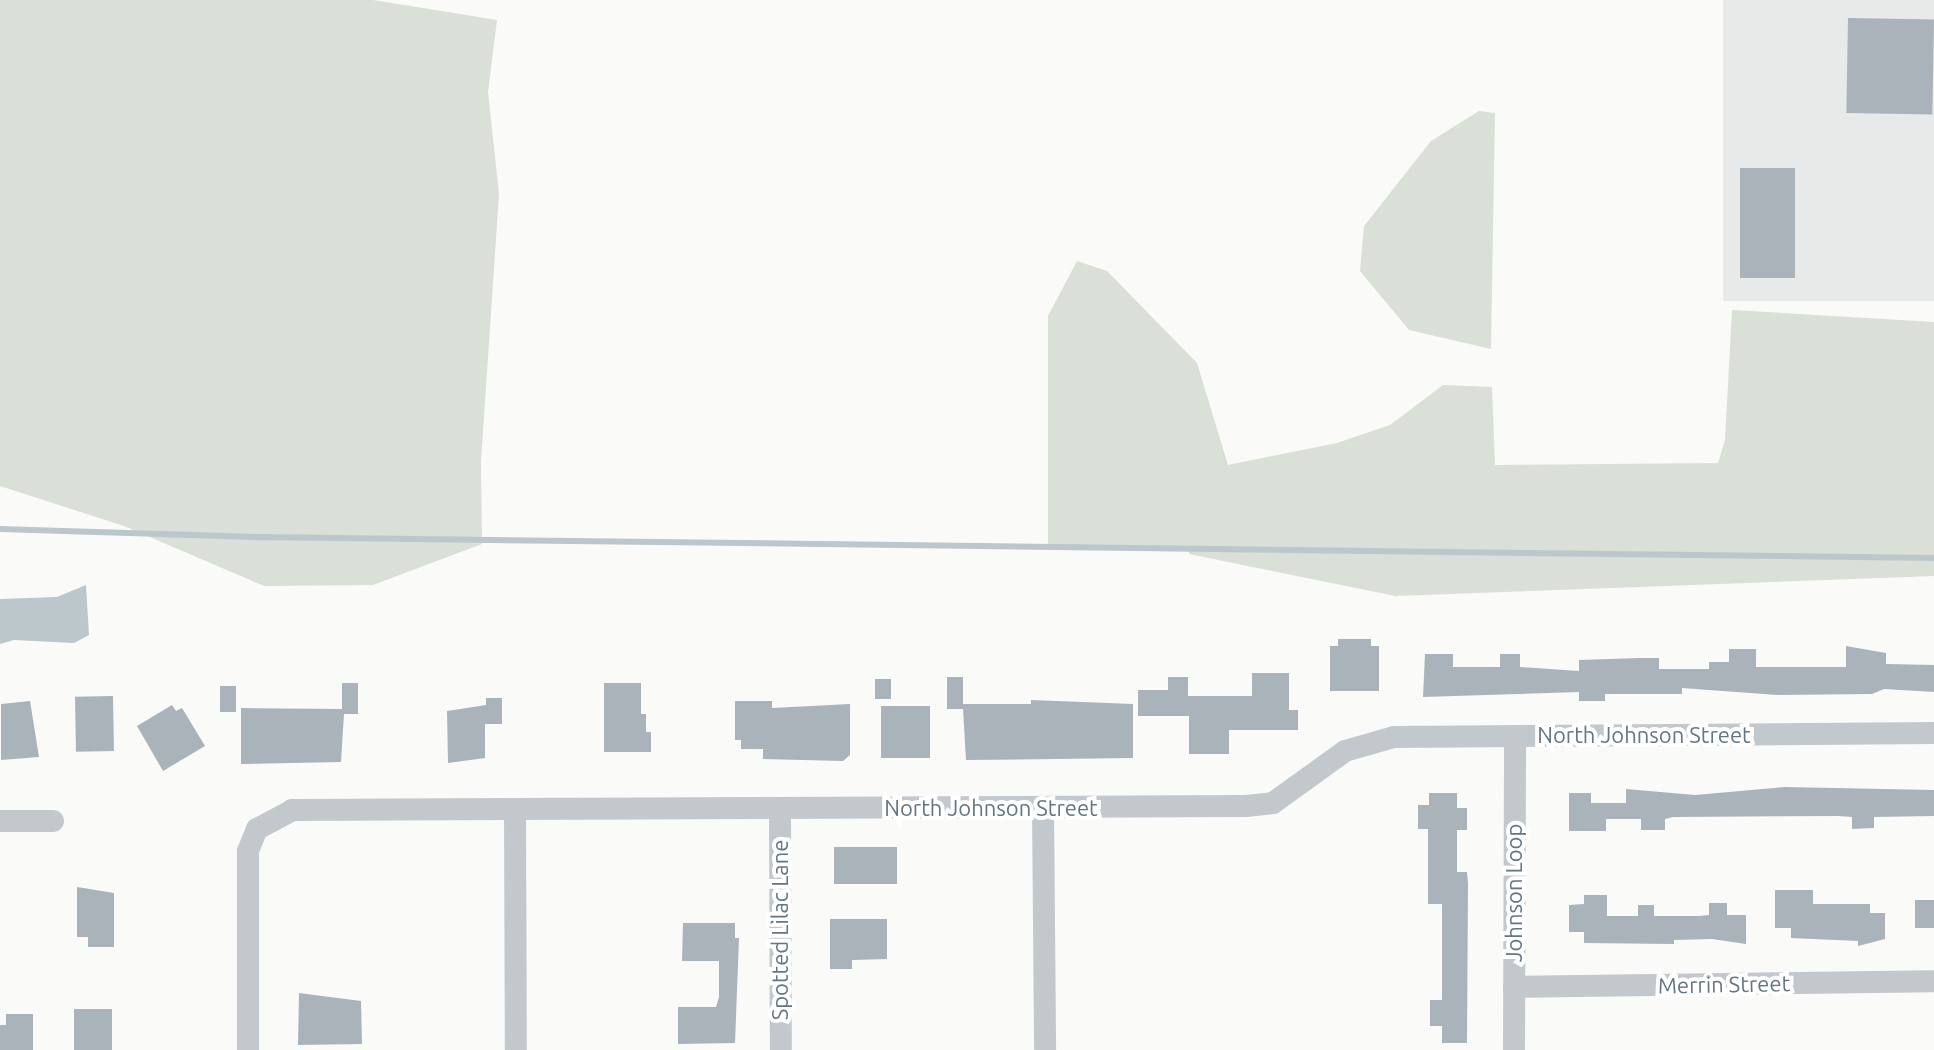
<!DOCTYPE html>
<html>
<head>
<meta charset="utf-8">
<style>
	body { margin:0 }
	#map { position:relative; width:1934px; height:1050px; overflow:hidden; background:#fafaf8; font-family:Ubuntu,sans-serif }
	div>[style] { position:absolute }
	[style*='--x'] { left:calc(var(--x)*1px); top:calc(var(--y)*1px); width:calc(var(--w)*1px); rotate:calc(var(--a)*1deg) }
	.built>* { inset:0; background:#e8e9e9; transform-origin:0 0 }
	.green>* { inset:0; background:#dadfd7 }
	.water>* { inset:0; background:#bbc7cb }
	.stream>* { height:6px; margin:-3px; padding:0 3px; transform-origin:3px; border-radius:3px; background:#bbc7cb }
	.building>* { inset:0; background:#aab3b9; transform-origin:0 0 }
	.minor>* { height:22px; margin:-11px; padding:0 11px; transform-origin:11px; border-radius:11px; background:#c3c8cc }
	span { translate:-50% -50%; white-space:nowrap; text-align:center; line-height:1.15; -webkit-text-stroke:8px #fff; paint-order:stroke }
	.street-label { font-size:22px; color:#657683 }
</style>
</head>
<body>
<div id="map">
	<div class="built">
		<i style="left:1723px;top:0;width:211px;height:301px"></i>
	</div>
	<div class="green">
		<i style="clip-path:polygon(0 0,373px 0,497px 20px,488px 92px,499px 194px,481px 461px,482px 544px,373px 585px,264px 586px,124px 526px,0 486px)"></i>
		<i style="clip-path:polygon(1479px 111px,1495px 113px,1491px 349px,1409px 330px,1360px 271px,1364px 226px,1431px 141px)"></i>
		<i style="clip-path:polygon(1077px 261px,1107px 271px,1197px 363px,1228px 465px,1337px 443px,1390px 425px,1443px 385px,1492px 387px,1495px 465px,1718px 463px,1725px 440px,1732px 310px,1934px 322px,1934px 576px,1395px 596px,1189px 554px,1188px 547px,1048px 547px,1048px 316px)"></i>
	</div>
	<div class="water">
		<i style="clip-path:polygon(86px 585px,89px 635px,74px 643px,14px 640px,0 644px,0 599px,57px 597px)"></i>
	</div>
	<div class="stream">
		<i style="--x:0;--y:529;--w:259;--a:1.8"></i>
		<i style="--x:259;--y:537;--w:1675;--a:0.72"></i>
	</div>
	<div class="building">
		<i style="left:1848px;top:18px;width:86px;height:95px;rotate:1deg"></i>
		<i style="left:1740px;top:168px;width:55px;height:110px"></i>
		<i style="clip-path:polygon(1338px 639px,1371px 639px,1371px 646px,1379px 646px,1379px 691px,1330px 691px,1330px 646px,1338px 646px)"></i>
		<i style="clip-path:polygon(1846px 646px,1886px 653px,1886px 664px,1934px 665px,1934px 692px,1884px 689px,1872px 694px,1777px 695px,1682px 688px,1682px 694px,1605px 694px,1605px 701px,1579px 701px,1579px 692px,1423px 697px,1425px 654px,1453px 654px,1453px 667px,1500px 667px,1500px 654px,1520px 654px,1520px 667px,1579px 671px,1579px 660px,1640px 658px,1659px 658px,1659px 669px,1709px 669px,1709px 662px,1729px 662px,1729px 649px,1756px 649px,1756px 667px,1846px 667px)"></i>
		<i style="clip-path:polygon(1252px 673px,1289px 673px,1289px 710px,1298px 710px,1298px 730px,1229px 730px,1229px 754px,1189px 754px,1189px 716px,1138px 716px,1138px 690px,1168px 690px,1168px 677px,1188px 677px,1188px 696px,1252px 696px)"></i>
		<i style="clip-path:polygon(947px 677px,963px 677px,963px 704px,1031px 704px,1031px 700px,1133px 704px,1133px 758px,966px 760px,963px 709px,947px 709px)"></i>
		<i style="left:875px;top:679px;width:16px;height:20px"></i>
		<i style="clip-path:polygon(342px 683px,358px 683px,358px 714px,344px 714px,341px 762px,241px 764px,241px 708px,342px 709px)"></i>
		<i style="clip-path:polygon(604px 683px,641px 683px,641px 714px,646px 714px,646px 732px,651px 732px,651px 752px,604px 752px)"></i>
		<i style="left:220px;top:686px;width:16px;height:26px"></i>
		<i style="left:113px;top:696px;width:55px;height:38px;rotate:89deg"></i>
		<i style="clip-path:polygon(486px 698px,502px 698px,502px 724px,485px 724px,485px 758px,448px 763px,447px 711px,486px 705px)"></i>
		<i style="clip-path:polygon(30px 701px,39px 757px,1px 760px,1px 704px)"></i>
		<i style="clip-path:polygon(735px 701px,772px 701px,772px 708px,850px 704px,850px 755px,843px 761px,763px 759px,763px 749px,741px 749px,741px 740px,735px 740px)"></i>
		<i style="clip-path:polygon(172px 705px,176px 711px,182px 708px,205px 746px,163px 771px,137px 726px)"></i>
		<i style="left:881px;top:706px;width:49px;height:52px"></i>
		<i style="clip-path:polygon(1785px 787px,1934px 790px,1934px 816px,1874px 817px,1874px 828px,1852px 829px,1852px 817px,1838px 816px,1673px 817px,1665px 819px,1665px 830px,1641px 830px,1641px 819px,1606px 819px,1606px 831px,1569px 831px,1569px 793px,1591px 793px,1591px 803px,1626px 803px,1626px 789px,1695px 795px)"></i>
		<i style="clip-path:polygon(1429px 793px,1457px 793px,1457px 808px,1467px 808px,1467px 830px,1457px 830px,1457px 872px,1467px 872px,1468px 884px,1467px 1043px,1442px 1043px,1442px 1026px,1430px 1026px,1430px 1000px,1442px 1000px,1442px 904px,1428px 904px,1428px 829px,1418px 829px,1418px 805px,1429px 805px)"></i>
		<i style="left:834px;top:847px;width:63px;height:37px"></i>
		<i style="clip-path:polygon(77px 887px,114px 893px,114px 947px,88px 947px,88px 937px,77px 937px)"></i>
		<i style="clip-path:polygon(1775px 890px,1813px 890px,1813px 904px,1870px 904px,1870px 913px,1885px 913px,1885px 939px,1858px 946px,1858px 941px,1791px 938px,1791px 928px,1775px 928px)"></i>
		<i style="clip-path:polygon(1584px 895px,1607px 895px,1607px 916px,1638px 916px,1638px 905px,1654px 905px,1654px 916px,1699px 916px,1709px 915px,1709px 903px,1727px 903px,1727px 915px,1746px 915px,1746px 944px,1712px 939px,1674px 940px,1674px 944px,1584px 943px,1584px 932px,1569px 932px,1569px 905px,1584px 904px)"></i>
		<i style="left:1915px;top:900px;width:19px;height:28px"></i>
		<i style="clip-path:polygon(830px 919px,887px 919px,887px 959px,852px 960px,852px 969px,830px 969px)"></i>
		<i style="clip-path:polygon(683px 923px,735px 923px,735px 938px,739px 938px,735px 1043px,678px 1044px,678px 1007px,716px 1007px,719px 997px,719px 961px,682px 961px)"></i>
		<i style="clip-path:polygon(299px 993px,361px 1001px,362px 1044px,298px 1045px)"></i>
		<i style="left:74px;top:1009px;width:38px;height:41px"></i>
		<i style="clip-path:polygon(6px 1014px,33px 1014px,33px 1050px,0 1050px,0 1025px,6px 1025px)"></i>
	</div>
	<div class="minor">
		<i style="--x:1043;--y:807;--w:243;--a:89.5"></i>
		<i style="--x:780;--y:809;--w:241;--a:89.8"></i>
		<i style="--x:515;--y:811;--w:239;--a:89.8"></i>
		<i style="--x:0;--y:821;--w:53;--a:0"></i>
		<i style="--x:1514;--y:987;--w:420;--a:-0.8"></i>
		<i style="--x:248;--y:1050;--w:199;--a:-90"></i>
		<i style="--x:248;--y:851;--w:24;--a:-68"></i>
		<i style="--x:257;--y:829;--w:40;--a:-28"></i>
		<i style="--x:292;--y:810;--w:954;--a:-0.24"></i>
		<i style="--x:1246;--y:806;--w:27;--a:-6"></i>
		<i style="--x:1273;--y:803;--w:89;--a:-35.8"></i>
		<i style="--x:1345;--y:751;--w:51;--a:-15.9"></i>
		<i style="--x:1394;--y:737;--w:540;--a:-0.42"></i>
		<i style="--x:1514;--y:1050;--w:314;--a:-89.8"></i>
	</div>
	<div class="street-label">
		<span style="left:1644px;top:735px">North Johnson Street</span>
		<span style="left:991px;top:808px">North Johnson Street</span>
		<span style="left:1514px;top:893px;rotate:-90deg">Johnson Loop</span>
		<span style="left:780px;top:930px;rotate:-90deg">Spotted Lilac Lane</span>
		<span style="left:1724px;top:984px;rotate:-1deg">Merrin Street</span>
	</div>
</div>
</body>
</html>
